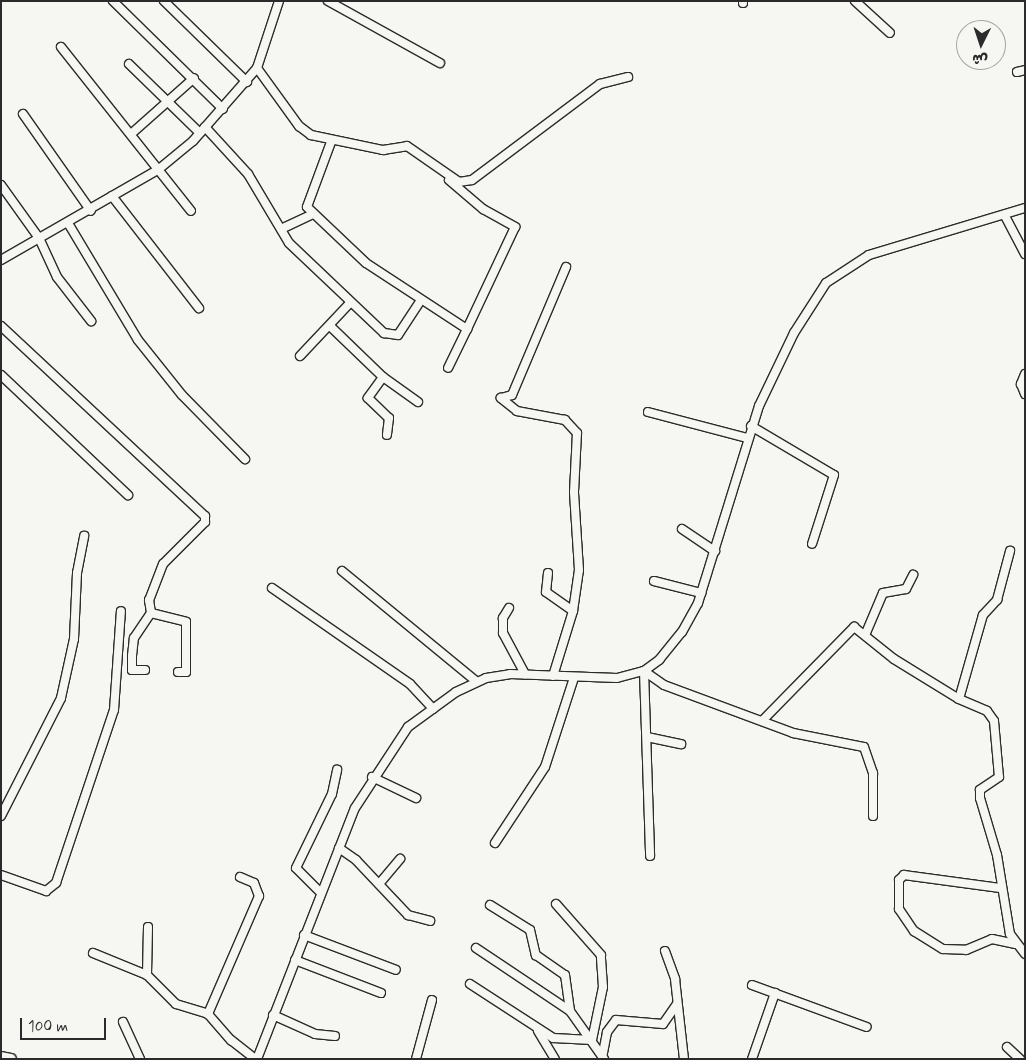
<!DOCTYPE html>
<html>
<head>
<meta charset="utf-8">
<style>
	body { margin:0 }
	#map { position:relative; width:1026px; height:1060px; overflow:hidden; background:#f6f6f2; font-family:Mynerve,"Playpen Sans Arabic",sans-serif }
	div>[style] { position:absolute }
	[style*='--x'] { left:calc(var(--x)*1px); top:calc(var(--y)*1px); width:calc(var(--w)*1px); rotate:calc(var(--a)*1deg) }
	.roads { filter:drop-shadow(1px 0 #2b2b2b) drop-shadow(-1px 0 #2b2b2b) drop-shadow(0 1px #2b2b2b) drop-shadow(0 -1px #2b2b2b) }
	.minor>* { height:8px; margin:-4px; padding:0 4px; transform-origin:4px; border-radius:4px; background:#f6f6f2 }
	.major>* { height:10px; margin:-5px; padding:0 5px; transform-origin:5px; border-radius:5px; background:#f6f6f2 }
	span { translate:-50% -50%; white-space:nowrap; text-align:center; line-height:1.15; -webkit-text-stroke:4px #f6f6f2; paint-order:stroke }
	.frame { position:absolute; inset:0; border:2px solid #2b2b2b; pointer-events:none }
	.north { position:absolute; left:956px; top:20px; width:50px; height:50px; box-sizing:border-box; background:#f6f6f2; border:1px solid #a5a5a2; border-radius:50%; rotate:184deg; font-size:14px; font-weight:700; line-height:20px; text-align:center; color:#2b2b2b }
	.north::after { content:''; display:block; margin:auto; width:18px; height:22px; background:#2b2b2b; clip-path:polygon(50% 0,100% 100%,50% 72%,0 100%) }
	.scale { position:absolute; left:20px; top:1018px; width:86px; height:22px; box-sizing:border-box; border:2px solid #2b2b2b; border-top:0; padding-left:6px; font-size:15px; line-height:18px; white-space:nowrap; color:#2b2b2b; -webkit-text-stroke:4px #f6f6f2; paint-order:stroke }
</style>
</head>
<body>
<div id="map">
	<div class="roads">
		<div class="minor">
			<i style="--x:113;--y:1;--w:154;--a:44.5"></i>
			<i style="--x:164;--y:1;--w:116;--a:44.3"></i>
			<i style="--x:328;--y:1;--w:128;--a:29"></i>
			<i style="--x:855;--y:1;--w:47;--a:42.4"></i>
			<i style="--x:743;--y:3;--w:2;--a:-90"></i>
			<i style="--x:61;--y:47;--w:209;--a:51.6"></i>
			<i style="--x:129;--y:64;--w:99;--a:44.2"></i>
			<i style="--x:257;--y:68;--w:72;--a:54.1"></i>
			<i style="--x:299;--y:126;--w:15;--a:37"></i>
			<i style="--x:311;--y:135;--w:74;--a:11.8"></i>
			<i style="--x:383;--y:150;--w:24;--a:-9"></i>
			<i style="--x:407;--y:146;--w:63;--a:34.7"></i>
			<i style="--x:459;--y:182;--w:13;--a:-9"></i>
			<i style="--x:472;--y:180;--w:160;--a:-36.9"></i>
			<i style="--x:600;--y:84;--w:29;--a:-14"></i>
			<i style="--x:1017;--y:72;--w:8;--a:-14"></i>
			<i style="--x:23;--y:114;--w:118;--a:55"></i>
			<i style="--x:205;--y:127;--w:64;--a:47.5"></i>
			<i style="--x:248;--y:174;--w:80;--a:59.3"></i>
			<i style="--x:289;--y:243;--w:131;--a:43.5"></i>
			<i style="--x:384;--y:333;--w:14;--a:8"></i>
			<i style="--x:398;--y:335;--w:42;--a:-56.7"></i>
			<i style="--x:131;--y:134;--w:84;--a:-41.6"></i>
			<i style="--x:331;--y:142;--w:69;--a:110.3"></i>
			<i style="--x:307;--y:207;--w:81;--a:43.5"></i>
			<i style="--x:366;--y:263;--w:121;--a:33.2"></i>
			<i style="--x:467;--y:329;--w:43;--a:116"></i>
			<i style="--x:449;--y:180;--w:45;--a:40.5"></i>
			<i style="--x:483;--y:209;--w:37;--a:29"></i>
			<i style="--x:515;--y:227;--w:113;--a:115.2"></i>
			<i style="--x:1;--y:185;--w:65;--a:54.4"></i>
			<i style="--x:39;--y:238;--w:43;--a:65.2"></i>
			<i style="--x:57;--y:277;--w:56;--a:52.3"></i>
			<i style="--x:112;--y:196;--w:142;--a:52.2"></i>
			<i style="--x:1005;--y:216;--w:43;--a:62.2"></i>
			<i style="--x:68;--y:223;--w:136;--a:59.1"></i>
			<i style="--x:138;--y:340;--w:70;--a:51.3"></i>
			<i style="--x:182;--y:395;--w:90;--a:45.5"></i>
			<i style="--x:281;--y:229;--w:35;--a:-25"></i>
			<i style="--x:1;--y:260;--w:182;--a:-29.9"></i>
			<i style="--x:159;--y:169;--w:44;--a:-39.5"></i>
			<i style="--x:193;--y:141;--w:97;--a:-48.8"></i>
			<i style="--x:257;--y:68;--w:71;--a:-71.8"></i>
			<i style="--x:1;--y:326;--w:279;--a:43"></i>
			<i style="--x:205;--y:516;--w:6;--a:90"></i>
			<i style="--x:205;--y:522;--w:59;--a:135"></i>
			<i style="--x:163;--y:564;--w:39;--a:111"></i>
			<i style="--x:149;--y:600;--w:13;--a:81"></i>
			<i style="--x:151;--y:613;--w:36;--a:14"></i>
			<i style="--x:186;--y:622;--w:50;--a:90"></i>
			<i style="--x:186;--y:672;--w:8;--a:180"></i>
			<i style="--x:330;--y:326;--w:74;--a:43.9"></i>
			<i style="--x:383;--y:377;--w:26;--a:126"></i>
			<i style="--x:368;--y:398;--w:29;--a:44"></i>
			<i style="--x:389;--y:418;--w:17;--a:97"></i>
			<i style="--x:300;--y:356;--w:73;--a:-46.7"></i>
			<i style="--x:1025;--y:374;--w:11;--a:112"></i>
			<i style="--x:1021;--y:384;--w:11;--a:68"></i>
			<i style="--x:1;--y:375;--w:175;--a:43.4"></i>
			<i style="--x:383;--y:377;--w:43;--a:35.5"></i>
			<i style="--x:648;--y:412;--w:102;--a:14.7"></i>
			<i style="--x:751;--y:426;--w:96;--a:30.6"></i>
			<i style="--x:834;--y:475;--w:72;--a:107.7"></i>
			<i style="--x:682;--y:529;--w:40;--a:34"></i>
			<i style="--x:342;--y:571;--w:173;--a:39.4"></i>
			<i style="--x:548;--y:573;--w:19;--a:96"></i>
			<i style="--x:546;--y:592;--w:33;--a:35"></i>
			<i style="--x:654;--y:581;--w:49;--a:14.3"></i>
			<i style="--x:272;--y:588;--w:168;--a:34.8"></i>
			<i style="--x:410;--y:684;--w:34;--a:47"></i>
			<i style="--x:509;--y:608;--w:12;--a:121"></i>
			<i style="--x:503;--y:618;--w:15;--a:90"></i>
			<i style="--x:503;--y:633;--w:47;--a:61.8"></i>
			<i style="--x:866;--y:633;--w:43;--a:-67"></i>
			<i style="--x:883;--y:593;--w:23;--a:-10"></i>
			<i style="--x:906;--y:589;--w:16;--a:-63"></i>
			<i style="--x:145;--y:670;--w:13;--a:180"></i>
			<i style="--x:132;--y:670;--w:14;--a:-90"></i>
			<i style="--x:132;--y:656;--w:18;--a:-84"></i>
			<i style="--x:134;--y:638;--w:30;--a:-56"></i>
			<i style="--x:644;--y:671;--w:24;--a:35"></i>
			<i style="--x:664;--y:685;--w:138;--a:20.4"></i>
			<i style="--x:793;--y:733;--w:72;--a:11.2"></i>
			<i style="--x:864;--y:747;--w:28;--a:71"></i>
			<i style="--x:873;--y:773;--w:43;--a:90"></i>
			<i style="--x:644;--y:671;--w:185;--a:88.1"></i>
			<i style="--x:553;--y:676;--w:68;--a:-72.9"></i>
			<i style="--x:573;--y:611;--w:41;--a:-81.7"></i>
			<i style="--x:579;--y:570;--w:78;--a:-93.7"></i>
			<i style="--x:574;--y:492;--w:59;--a:-87.1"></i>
			<i style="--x:577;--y:433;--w:18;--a:-133"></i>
			<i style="--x:565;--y:420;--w:49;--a:-169.4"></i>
			<i style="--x:517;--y:411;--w:21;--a:-141"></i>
			<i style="--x:501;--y:398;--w:11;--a:-15"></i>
			<i style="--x:512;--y:395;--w:139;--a:-67.1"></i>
			<i style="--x:959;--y:699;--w:30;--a:23"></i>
			<i style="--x:987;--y:711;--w:12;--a:55"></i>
			<i style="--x:994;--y:721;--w:56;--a:84.9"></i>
			<i style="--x:999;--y:777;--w:23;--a:146"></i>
			<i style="--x:980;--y:790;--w:8;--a:90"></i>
			<i style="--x:980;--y:798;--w:59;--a:73.4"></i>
			<i style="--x:997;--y:855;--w:80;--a:80.7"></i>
			<i style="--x:1010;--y:934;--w:25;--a:53"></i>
			<i style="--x:762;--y:721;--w:132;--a:-45.6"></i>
			<i style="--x:854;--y:627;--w:51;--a:38.7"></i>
			<i style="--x:894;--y:659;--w:76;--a:31.6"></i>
			<i style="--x:959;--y:699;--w:87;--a:-74.1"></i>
			<i style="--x:983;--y:615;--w:21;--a:-47"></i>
			<i style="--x:997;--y:600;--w:51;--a:-75.1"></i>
			<i style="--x:647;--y:737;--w:35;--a:12"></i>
			<i style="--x:372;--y:777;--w:49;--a:25.5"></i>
			<i style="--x:1;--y:816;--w:132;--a:-63"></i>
			<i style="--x:61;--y:698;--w:60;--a:-77.6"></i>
			<i style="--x:74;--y:639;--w:66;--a:-87.4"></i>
			<i style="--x:77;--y:573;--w:38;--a:-79"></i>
			<i style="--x:495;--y:843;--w:91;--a:-56.7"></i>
			<i style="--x:545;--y:767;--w:94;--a:-72"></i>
			<i style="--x:339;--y:848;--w:21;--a:35"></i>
			<i style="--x:356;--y:860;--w:76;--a:46.6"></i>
			<i style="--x:408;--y:915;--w:23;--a:15"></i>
			<i style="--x:1;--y:875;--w:48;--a:19.6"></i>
			<i style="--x:46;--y:891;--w:13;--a:-39"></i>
			<i style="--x:56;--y:883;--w:182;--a:-71.5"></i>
			<i style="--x:114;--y:710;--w:99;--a:-86"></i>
			<i style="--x:240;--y:877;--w:15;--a:23"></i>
			<i style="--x:254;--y:883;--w:14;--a:69"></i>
			<i style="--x:259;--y:896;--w:129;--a:113.4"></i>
			<i style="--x:208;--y:1014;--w:35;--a:49"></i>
			<i style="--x:231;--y:1040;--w:31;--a:38"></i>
			<i style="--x:379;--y:884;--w:33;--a:-50"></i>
			<i style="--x:1000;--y:888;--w:97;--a:-172.3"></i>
			<i style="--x:904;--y:875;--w:7;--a:135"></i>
			<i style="--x:899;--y:880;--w:29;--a:90"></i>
			<i style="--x:899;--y:909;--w:27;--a:56"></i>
			<i style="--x:914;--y:931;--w:34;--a:32"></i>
			<i style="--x:943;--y:949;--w:23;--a:2"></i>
			<i style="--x:966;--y:950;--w:28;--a:-23"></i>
			<i style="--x:992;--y:939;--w:24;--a:12"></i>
			<i style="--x:321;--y:893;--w:35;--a:-135"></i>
			<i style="--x:296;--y:868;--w:82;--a:-64.1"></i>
			<i style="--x:332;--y:794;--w:25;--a:-78"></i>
			<i style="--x:490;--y:905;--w:47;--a:32"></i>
			<i style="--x:530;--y:930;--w:26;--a:77"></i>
			<i style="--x:536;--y:955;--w:35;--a:35"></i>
			<i style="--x:565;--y:975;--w:36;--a:82"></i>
			<i style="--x:570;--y:1011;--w:59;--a:54.7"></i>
			<i style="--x:148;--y:927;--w:48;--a:91.2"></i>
			<i style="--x:147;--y:975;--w:41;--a:45"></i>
			<i style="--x:176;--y:1004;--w:34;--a:17"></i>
			<i style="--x:304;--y:935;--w:98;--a:20.8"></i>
			<i style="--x:476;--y:948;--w:113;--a:33.8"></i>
			<i style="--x:665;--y:951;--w:30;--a:70"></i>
			<i style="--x:675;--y:979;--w:81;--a:83.6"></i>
			<i style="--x:93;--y:953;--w:58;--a:22.2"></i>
			<i style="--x:295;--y:960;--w:92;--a:21"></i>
			<i style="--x:470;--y:984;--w:99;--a:33"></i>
			<i style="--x:553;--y:1038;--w:39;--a:3"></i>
			<i style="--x:592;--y:1040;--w:54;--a:-78.3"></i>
			<i style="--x:603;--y:987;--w:32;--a:-94"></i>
			<i style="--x:601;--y:955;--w:68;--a:-131.4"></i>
			<i style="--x:752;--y:985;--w:122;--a:20.1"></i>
			<i style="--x:273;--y:1015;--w:46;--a:24.3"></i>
			<i style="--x:315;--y:1034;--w:20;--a:6"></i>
			<i style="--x:123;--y:1022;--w:41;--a:65.3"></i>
			<i style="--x:538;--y:1031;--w:33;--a:59"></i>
			<i style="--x:1007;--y:1047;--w:18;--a:43"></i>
			<i style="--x:602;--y:1058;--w:26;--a:-79"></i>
			<i style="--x:607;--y:1032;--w:15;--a:-53"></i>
			<i style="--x:616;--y:1020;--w:47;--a:4.9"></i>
			<i style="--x:663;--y:1024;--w:24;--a:-55"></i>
			<i style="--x:257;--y:1059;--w:269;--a:-68.7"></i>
			<i style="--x:355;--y:808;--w:97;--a:-56.8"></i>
			<i style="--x:408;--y:727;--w:59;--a:-36.1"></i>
			<i style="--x:456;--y:692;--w:33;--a:-25"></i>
			<i style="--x:486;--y:678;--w:24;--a:-9"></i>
			<i style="--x:510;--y:674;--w:107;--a:2.1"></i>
			<i style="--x:617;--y:678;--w:28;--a:-15"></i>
			<i style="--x:644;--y:671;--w:19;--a:-36"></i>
			<i style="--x:659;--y:660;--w:36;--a:-51"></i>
			<i style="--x:682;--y:632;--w:33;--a:-61"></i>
			<i style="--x:698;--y:603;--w:206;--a:-72.8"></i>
			<i style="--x:759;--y:406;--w:81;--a:-64.4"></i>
			<i style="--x:794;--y:333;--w:59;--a:-57.4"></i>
			<i style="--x:826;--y:283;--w:51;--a:-33.1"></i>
			<i style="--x:869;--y:255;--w:163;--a:-16.8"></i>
			<i style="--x:416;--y:1059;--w:61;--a:-74.8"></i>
			<i style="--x:752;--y:1059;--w:70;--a:-70.8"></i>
		</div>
		<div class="major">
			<i style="--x:1;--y:1057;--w:10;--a:11"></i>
		</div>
	</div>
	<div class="frame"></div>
	<div class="north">ش</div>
	<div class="scale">100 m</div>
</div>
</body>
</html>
